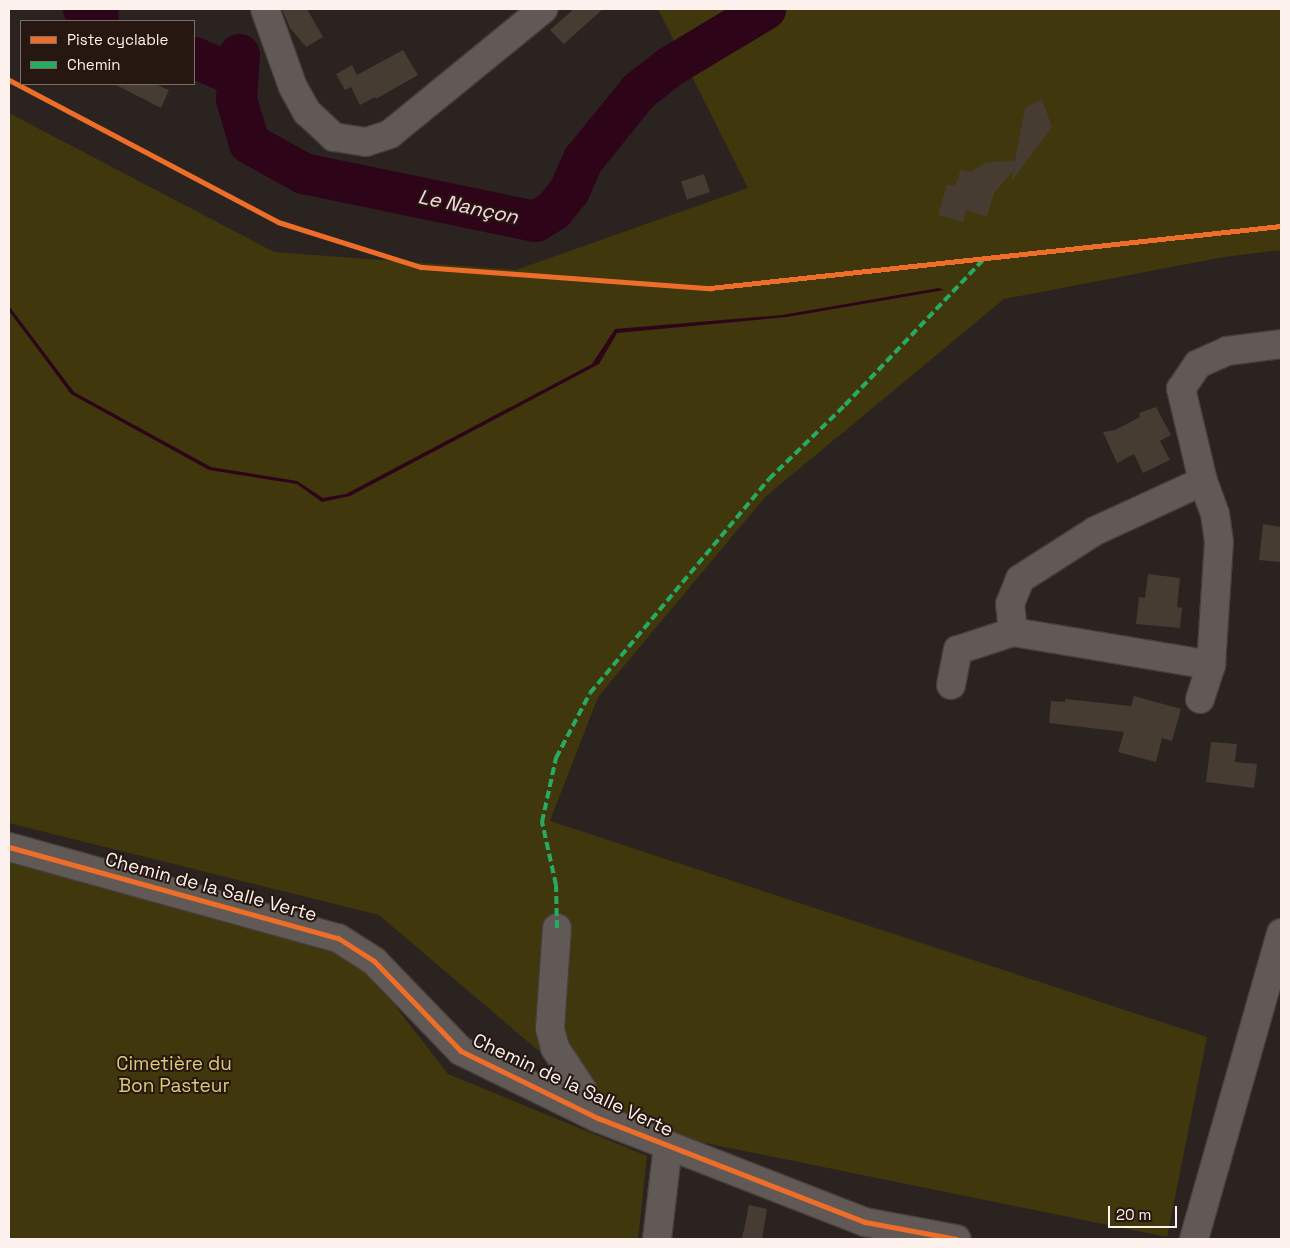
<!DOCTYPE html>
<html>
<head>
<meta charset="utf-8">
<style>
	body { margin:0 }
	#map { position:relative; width:1290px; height:1248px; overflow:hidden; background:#2b231f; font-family:"Space Grotesk",sans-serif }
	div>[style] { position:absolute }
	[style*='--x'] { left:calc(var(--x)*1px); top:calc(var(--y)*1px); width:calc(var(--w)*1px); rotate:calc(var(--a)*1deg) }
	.green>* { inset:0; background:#40370c }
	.water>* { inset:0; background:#2d0418 }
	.river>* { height:41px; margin:-20.5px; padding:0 20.5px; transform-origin:20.5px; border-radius:20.5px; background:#2d0418 }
	.building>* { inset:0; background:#473c32; transform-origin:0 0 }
	.roads { filter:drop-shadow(1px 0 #453e3b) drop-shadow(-1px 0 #453e3b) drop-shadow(0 1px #453e3b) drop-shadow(0 -1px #453e3b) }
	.minor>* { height:28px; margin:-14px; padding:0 14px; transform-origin:14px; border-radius:14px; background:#605955 }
	.quiet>* { height:4px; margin-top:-2px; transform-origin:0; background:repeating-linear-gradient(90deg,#26ab63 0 8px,transparent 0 12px) }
	.cycleway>* { height:5px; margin:-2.5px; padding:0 2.5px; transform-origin:2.5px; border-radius:2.5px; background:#ee6e29 }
	span { translate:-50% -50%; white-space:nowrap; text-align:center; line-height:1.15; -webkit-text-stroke:4px #261811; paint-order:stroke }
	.street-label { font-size:19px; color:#fcf1ec }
	.park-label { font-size:19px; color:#dcca76 }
	.water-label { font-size:20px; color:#fad6e3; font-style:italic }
	.frame { position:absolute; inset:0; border:10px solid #fcf1ec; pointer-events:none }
	.legend { position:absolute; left:20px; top:20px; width:175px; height:65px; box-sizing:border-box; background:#261811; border:1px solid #7c6f69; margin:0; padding:6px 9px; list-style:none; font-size:15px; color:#fcf1ec }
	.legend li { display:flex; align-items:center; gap:10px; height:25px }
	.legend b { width:25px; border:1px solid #7c6f69 }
	.scale { position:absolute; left:1108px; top:1206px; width:69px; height:22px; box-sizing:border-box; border:2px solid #fcf1ec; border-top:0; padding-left:6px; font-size:15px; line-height:18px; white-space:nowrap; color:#fcf1ec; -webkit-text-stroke:4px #261811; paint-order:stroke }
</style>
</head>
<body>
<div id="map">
	<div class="green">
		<i style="clip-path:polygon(658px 9px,1281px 9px,1281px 250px,1224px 257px,1004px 299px,765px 497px,598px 697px,550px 821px,1207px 1037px,1167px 1237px,681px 1138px,593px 1097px,379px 915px,9px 823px,9px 113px,274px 252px,516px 270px,748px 188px)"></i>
		<i style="clip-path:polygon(9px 860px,338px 949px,362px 963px,448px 1074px,647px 1156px,638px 1239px,9px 1239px)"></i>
	</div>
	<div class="water">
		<i style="clip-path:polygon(939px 288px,944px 290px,787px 317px,617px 333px,599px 364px,350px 496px,322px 502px,297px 484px,209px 470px,71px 394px,9px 311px,9px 306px,74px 392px,211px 467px,297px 481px,323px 498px,346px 494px,592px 364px,615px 329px,782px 315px)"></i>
	</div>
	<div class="river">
		<i style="--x:83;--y:9;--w:16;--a:22"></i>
		<i style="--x:239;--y:54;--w:45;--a:93.8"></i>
		<i style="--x:236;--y:99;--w:46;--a:73.5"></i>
		<i style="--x:249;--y:143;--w:62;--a:29.1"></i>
		<i style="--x:303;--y:173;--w:237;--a:11.7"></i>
		<i style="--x:535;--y:221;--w:21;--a:-31"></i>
		<i style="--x:553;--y:210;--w:26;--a:-51"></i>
		<i style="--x:569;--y:190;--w:34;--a:-66"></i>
		<i style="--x:583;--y:159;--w:87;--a:-51"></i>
		<i style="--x:638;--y:91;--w:41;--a:-38"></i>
		<i style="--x:670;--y:66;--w:111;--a:-31"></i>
		<i style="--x:194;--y:57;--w:46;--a:24.3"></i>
	</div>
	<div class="building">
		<i style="clip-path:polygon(282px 9px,307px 9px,323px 37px,306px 47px,290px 28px)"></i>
		<i style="clip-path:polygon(574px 9px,603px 9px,564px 44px,550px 30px)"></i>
		<i style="clip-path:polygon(403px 50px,418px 75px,376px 99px,375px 97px,360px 105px,351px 87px,345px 90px,336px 74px,352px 65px,357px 75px)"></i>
		<i style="clip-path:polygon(114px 84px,155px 84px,169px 90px,161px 108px)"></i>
		<i style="clip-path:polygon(1042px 99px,1052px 127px,1011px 182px,1013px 171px,994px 193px,987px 217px,966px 210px,963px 222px,938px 215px,947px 184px,955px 186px,961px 169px,971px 172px,987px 162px,1015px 161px,1025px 108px)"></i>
		<i style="left:704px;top:174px;width:19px;height:24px;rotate:72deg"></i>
		<i style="clip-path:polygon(1156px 407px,1171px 435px,1160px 441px,1170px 460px,1143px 473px,1134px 454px,1117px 463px,1103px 432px,1115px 430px,1140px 417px,1139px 413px)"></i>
		<i style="clip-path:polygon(1263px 524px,1281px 527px,1281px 562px,1259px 560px)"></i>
		<i style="clip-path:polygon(1148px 574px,1180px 578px,1177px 607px,1182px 608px,1180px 628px,1136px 624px,1139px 597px,1145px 598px)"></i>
		<i style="clip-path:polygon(1134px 696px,1181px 709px,1172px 741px,1162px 738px,1156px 762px,1118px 752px,1124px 732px,1049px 723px,1051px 701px,1065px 702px,1065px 699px,1131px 706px)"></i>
		<i style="clip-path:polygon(1211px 742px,1237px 744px,1235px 762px,1257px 764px,1254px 788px,1206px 782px)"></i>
		<i style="clip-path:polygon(749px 1205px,767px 1209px,762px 1239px,742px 1239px)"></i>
	</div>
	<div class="roads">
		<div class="minor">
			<i style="--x:265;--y:9;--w:83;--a:70.3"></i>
			<i style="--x:293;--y:87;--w:29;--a:61"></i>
			<i style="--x:307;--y:112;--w:37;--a:43"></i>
			<i style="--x:334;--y:137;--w:32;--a:9"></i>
			<i style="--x:366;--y:142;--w:25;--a:-18"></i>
			<i style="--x:390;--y:134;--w:198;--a:-39.2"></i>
			<i style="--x:1013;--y:632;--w:201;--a:9.5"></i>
			<i style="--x:951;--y:685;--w:36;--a:-79"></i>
			<i style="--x:958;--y:650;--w:58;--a:-18.1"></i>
			<i style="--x:1013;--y:632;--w:28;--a:-96"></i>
			<i style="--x:1010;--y:604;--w:27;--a:-68"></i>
			<i style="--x:1020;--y:579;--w:89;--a:-32.6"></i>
			<i style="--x:1095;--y:531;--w:119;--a:-24.8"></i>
			<i style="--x:1203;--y:481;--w:95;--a:-103.4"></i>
			<i style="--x:1181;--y:389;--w:30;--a:-56"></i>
			<i style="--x:1198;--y:364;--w:32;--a:-24"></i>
			<i style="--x:1227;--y:351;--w:54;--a:-7.4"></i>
			<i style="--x:1200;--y:699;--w:36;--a:-72"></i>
			<i style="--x:1211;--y:665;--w:123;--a:-86.3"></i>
			<i style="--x:1219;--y:542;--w:28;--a:-98"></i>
			<i style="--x:1215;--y:514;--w:35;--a:-110"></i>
			<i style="--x:9;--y:847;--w:341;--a:15.5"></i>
			<i style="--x:338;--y:938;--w:43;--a:32.6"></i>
			<i style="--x:374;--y:961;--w:125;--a:46"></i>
			<i style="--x:461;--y:1051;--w:153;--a:26.1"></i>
			<i style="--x:598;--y:1118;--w:287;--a:21.3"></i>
			<i style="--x:865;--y:1222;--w:93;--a:10.6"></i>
			<i style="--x:557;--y:928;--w:101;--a:94"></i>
			<i style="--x:550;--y:1029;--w:20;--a:75"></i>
			<i style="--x:555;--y:1048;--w:49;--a:56.6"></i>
			<i style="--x:582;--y:1089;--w:18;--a:109"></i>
			<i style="--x:657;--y:1239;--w:94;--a:-83.3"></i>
			<i style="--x:1194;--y:1239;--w:318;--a:-74.1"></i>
		</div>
	</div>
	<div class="quiet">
		<i style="--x:557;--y:928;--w:43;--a:-91.3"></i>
		<i style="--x:556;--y:885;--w:65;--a:-102.5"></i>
		<i style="--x:542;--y:822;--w:66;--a:-77.7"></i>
		<i style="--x:556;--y:758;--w:73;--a:-62.4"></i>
		<i style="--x:590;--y:693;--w:279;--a:-50.1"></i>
		<i style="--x:769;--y:479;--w:106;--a:-44.2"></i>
		<i style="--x:845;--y:405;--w:203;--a:-46.4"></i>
	</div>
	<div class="cycleway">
		<i style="--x:9;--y:80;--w:304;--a:27.8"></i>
		<i style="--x:278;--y:222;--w:150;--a:17.5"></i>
		<i style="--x:421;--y:267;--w:290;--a:4.2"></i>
		<i style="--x:710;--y:288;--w:574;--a:-6.2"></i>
		<i style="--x:9;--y:847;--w:341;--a:15.5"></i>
		<i style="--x:338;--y:938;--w:43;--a:32.6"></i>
		<i style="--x:374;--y:961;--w:125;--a:46"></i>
		<i style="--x:461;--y:1051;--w:153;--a:26.1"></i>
		<i style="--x:598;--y:1118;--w:287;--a:21.3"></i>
		<i style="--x:865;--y:1222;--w:93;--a:10.6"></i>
	</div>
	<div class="street-label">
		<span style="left:211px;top:887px;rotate:15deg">Chemin de la Salle Verte</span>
		<span style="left:573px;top:1085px;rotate:25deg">Chemin de la Salle Verte</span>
	</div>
	<div class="park-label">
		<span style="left:174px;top:1075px">Cimetière du<br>Bon Pasteur</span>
	</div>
	<div class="water-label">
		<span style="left:468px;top:207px;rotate:12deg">Le Nançon</span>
	</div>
	<div class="frame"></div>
	<ul class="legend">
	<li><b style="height:6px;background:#ee6e29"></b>Piste cyclable</li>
	<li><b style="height:6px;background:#26ab63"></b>Chemin</li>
	</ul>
	<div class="scale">20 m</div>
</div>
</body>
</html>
